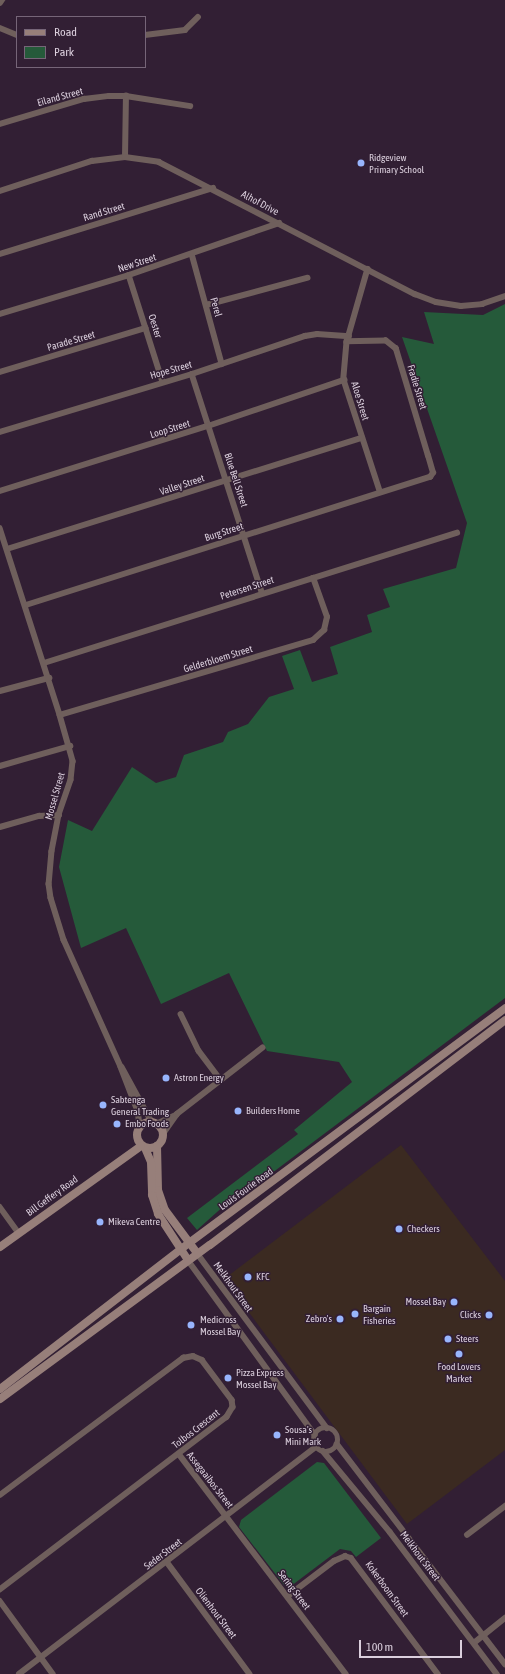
<!DOCTYPE html>
<html>
<head>
<meta charset="utf-8">
<style>
	body { margin:0 }
	#map { position:relative; width:505px; height:1674px; overflow:hidden; background:#321f34; font-family:"Asap Condensed",sans-serif }
	div>[style] { position:absolute }
	[style*='--x'] { left:calc(var(--x)*1px); top:calc(var(--y)*1px); width:calc(var(--w)*1px); rotate:calc(var(--a)*1deg) }
	.commercial>* { inset:0; background:#3b2a21 }
	.green>* { inset:0; background:#255a3a }
	.street>* { height:5.5px; margin:-2.75px; padding:0 2.75px; transform-origin:2.75px; border-radius:2.75px; background:#6f5f5c }
	.street>.ring { margin:-2.75px; padding:0; box-sizing:content-box; background:none; border:5.5px solid #6f5f5c; border-radius:50% }
	.secondary>* { height:8px; margin:-4px; padding:0 4px; transform-origin:4px; border-radius:4px; background:#977f7a }
	.secondary>.ring { margin:-4px; padding:0; box-sizing:content-box; background:none; border:8px solid #977f7a; border-radius:50% }
	.dots>* { width:11px; height:11px; translate:-50% -50%; box-sizing:border-box; border:2px solid #321f34; border-radius:50% }
	span { translate:-50% -50%; white-space:nowrap; text-align:center; line-height:1.15; -webkit-text-stroke:3px #321f34; paint-order:stroke }
	.street-label { font-size:10px; color:#dbcfdd }
	.poi-label { font-size:10px; color:#dbcfdd }
	.left { translate:0 -50%; text-align:left }
	.right { translate:-100% -50%; text-align:right }
	.legend { position:absolute; left:16px; top:16px; width:130px; height:52px; box-sizing:border-box; background:#321f34; border:1px solid #766578; margin:0; padding:5px 7px; list-style:none; font-size:12px; color:#dbcfdd }
	.legend li { display:flex; align-items:center; gap:8px; height:20px }
	.legend b { width:20px; border:1px solid #766578 }
	.scale { position:absolute; left:359px; top:1640px; width:103px; height:18px; box-sizing:border-box; border:2px solid #dbcfdd; border-top:0; padding-left:5px; font-size:12px; line-height:14px; white-space:nowrap; color:#dbcfdd; -webkit-text-stroke:3px #321f34; paint-order:stroke }
</style>
</head>
<body>
<div id="map">
	<div class="commercial">
		<i style="clip-path:polygon(401px 1145px,505px 1281px,505px 1450px,407px 1524px,224px 1279px)"></i>
	</div>
	<div class="green">
		<i style="clip-path:polygon(505px 304px,505px 998px,252px 1188px,236px 1195px,197px 1230px,187px 1218px,298px 1134px,294px 1130px,352px 1082px,339px 1062px,267px 1051px,229px 973px,161px 1004px,126px 928px,81px 948px,59px 867px,68px 820px,92px 831px,132px 767px,156px 783px,176px 777px,184px 755px,223px 742px,228px 732px,248px 724px,269px 697px,294px 689px,282px 656px,300px 650px,312px 682px,338px 674px,330px 647px,372px 632px,367px 615px,390px 607px,383px 589px,456px 568px,467px 523px,402px 337px,434px 344px,424px 312px,483px 315px)"></i>
		<i style="clip-path:polygon(317px 1462px,324px 1463px,381px 1538px,356px 1557px,351px 1551px,340px 1549px,291px 1586px,284px 1585px,239px 1527px,241px 1520px)"></i>
	</div>
	<div class="street">
		<i style="--x:0;--y:3;--w:4;--a:-56"></i>
		<i style="--x:0;--y:28;--w:18;--a:22"></i>
		<i style="--x:145;--y:35;--w:40;--a:-7.1"></i>
		<i style="--x:185;--y:30;--w:18;--a:-45"></i>
		<i style="--x:0;--y:124;--w:88;--a:-16.6"></i>
		<i style="--x:84;--y:99;--w:25;--a:-7"></i>
		<i style="--x:109;--y:96;--w:17;--a:0"></i>
		<i style="--x:126;--y:96;--w:65;--a:8.9"></i>
		<i style="--x:125;--y:157;--w:61;--a:-89.1"></i>
		<i style="--x:0;--y:191;--w:97;--a:-18.1"></i>
		<i style="--x:92;--y:161;--w:33;--a:-7"></i>
		<i style="--x:125;--y:157;--w:34;--a:8"></i>
		<i style="--x:159;--y:162;--w:288;--a:27.3"></i>
		<i style="--x:415;--y:294;--w:22;--a:21"></i>
		<i style="--x:436;--y:302;--w:25;--a:9"></i>
		<i style="--x:461;--y:306;--w:21;--a:-5"></i>
		<i style="--x:482;--y:304;--w:24;--a:-19"></i>
		<i style="--x:0;--y:254;--w:223;--a:-17.2"></i>
		<i style="--x:192;--y:254;--w:114;--a:74.7"></i>
		<i style="--x:368;--y:269;--w:76;--a:106"></i>
		<i style="--x:347;--y:342;--w:38;--a:95"></i>
		<i style="--x:344;--y:380;--w:117;--a:72"></i>
		<i style="--x:129;--y:275;--w:112;--a:72.4"></i>
		<i style="--x:206;--y:305;--w:105;--a:-15"></i>
		<i style="--x:0;--y:314;--w:135;--a:-16.8"></i>
		<i style="--x:129;--y:275;--w:159;--a:-19.1"></i>
		<i style="--x:0;--y:372;--w:152;--a:-16.8"></i>
		<i style="--x:192;--y:374;--w:229;--a:72.2"></i>
		<i style="--x:0;--y:432;--w:201;--a:-16.8"></i>
		<i style="--x:192;--y:374;--w:119;--a:-18.6"></i>
		<i style="--x:305;--y:336;--w:12;--a:-9"></i>
		<i style="--x:317;--y:334;--w:32;--a:4"></i>
		<i style="--x:0;--y:491;--w:218;--a:-17.4"></i>
		<i style="--x:208;--y:426;--w:144;--a:-18.7"></i>
		<i style="--x:0;--y:528;--w:196;--a:72.2"></i>
		<i style="--x:60;--y:715;--w:48;--a:74.2"></i>
		<i style="--x:73;--y:761;--w:19;--a:96"></i>
		<i style="--x:71;--y:780;--w:37;--a:109"></i>
		<i style="--x:59;--y:815;--w:37;--a:101"></i>
		<i style="--x:52;--y:851;--w:33;--a:95"></i>
		<i style="--x:49;--y:884;--w:14;--a:82"></i>
		<i style="--x:51;--y:898;--w:44;--a:72.8"></i>
		<i style="--x:64;--y:940;--w:139;--a:65.8"></i>
		<i style="--x:121;--y:1067;--w:47;--a:68.9"></i>
		<i style="--x:138;--y:1111;--w:15;--a:82"></i>
		<i style="--x:7;--y:549;--w:372;--a:-17.4"></i>
		<i style="--x:26;--y:605;--w:424;--a:-17.6"></i>
		<i style="--x:430;--y:477;--w:5;--a:-53"></i>
		<i style="--x:433;--y:473;--w:18;--a:-106"></i>
		<i style="--x:428;--y:456;--w:112;--a:-106.7"></i>
		<i style="--x:396;--y:349;--w:13;--a:-141"></i>
		<i style="--x:386;--y:341;--w:39;--a:179"></i>
		<i style="--x:44;--y:663;--w:433;--a:-17.5"></i>
		<i style="--x:0;--y:691;--w:51;--a:-14.9"></i>
		<i style="--x:60;--y:715;--w:264;--a:-16.5"></i>
		<i style="--x:313;--y:640;--w:15;--a:-42"></i>
		<i style="--x:324;--y:630;--w:13;--a:-77"></i>
		<i style="--x:327;--y:617;--w:41;--a:-109.7"></i>
		<i style="--x:0;--y:766;--w:73;--a:-15.9"></i>
		<i style="--x:0;--y:827;--w:41;--a:-15.8"></i>
		<i style="--x:39;--y:816;--w:20;--a:-3"></i>
		<i style="--x:181;--y:1014;--w:41;--a:64.1"></i>
		<i style="--x:199;--y:1051;--w:36;--a:53"></i>
		<i style="--x:122;--y:1067;--w:63;--a:61.4"></i>
		<i style="--x:156;--y:1124;--w:22;--a:-24"></i>
		<i style="--x:163;--y:1134;--w:24;--a:-55"></i>
		<i style="--x:177;--y:1114;--w:108;--a:-37.8"></i>
		<i style="--x:0;--y:1207;--w:32;--a:54"></i>
		<i style="--x:197;--y:1253;--w:218;--a:53.4"></i>
		<i style="--x:188;--y:1260;--w:216;--a:54"></i>
		<i class="ring" style="left:314px;top:1428px;width:18.5px;height:18.5px"></i>
		<i style="--x:337;--y:1444;--w:277;--a:52.6"></i>
		<i style="--x:323;--y:1451;--w:105;--a:50.4"></i>
		<i style="--x:390;--y:1532;--w:178;--a:53"></i>
		<i style="--x:179;--y:1454;--w:276;--a:52.8"></i>
		<i style="--x:0;--y:1495;--w:229;--a:-36.8"></i>
		<i style="--x:183;--y:1358;--w:10;--a:-11"></i>
		<i style="--x:193;--y:1356;--w:10;--a:24"></i>
		<i style="--x:202;--y:1360;--w:50;--a:53.1"></i>
		<i style="--x:232;--y:1400;--w:7;--a:82"></i>
		<i style="--x:233;--y:1407;--w:12;--a:121"></i>
		<i style="--x:227;--y:1417;--w:285;--a:142.7"></i>
		<i style="--x:467;--y:1535;--w:48;--a:-37.3"></i>
		<i style="--x:167;--y:1562;--w:139;--a:53.5"></i>
		<i style="--x:288;--y:1596;--w:58;--a:-37.3"></i>
		<i style="--x:334;--y:1561;--w:12;--a:-24"></i>
		<i style="--x:345;--y:1556;--w:6;--a:18"></i>
		<i style="--x:351;--y:1558;--w:145;--a:53.1"></i>
		<i style="--x:0;--y:1601;--w:90;--a:54"></i>
		<i style="--x:474;--y:1643;--w:40;--a:-39"></i>
		<i style="--x:19;--y:1674;--w:374;--a:-37.4"></i>
	</div>
	<div class="secondary">
		<i class="ring" style="left:137px;top:1122px;width:18px;height:18px"></i>
		<i style="--x:157;--y:1146;--w:44;--a:88.7"></i>
		<i style="--x:158;--y:1190;--w:21;--a:71"></i>
		<i style="--x:165;--y:1210;--w:54;--a:53.3"></i>
		<i style="--x:145;--y:1148;--w:15;--a:67"></i>
		<i style="--x:151;--y:1162;--w:33;--a:88"></i>
		<i style="--x:152;--y:1195;--w:20;--a:72"></i>
		<i style="--x:158;--y:1214;--w:55;--a:56.9"></i>
		<i style="--x:0;--y:1247;--w:173;--a:-35.6"></i>
		<i style="--x:0;--y:1389;--w:239;--a:-37.7"></i>
		<i style="--x:189;--y:1243;--w:394;--a:-36.6"></i>
		<i style="--x:0;--y:1399;--w:260;--a:-36.3"></i>
		<i style="--x:210;--y:1245;--w:371;--a:-37.3"></i>
	</div>
	<div class="dots">
		<i style="left:361px;top:163px;background:#98b5fd"></i>
		<i style="left:166px;top:1078px;background:#98b5fd"></i>
		<i style="left:103px;top:1105px;background:#98b5fd"></i>
		<i style="left:238px;top:1111px;background:#98b5fd"></i>
		<i style="left:117px;top:1124px;background:#98b5fd"></i>
		<i style="left:100px;top:1222px;background:#98b5fd"></i>
		<i style="left:399px;top:1229px;background:#98b5fd"></i>
		<i style="left:248px;top:1277px;background:#98b5fd"></i>
		<i style="left:454px;top:1302px;background:#98b5fd"></i>
		<i style="left:355px;top:1314px;background:#98b5fd"></i>
		<i style="left:489px;top:1315px;background:#98b5fd"></i>
		<i style="left:340px;top:1319px;background:#98b5fd"></i>
		<i style="left:191px;top:1325px;background:#98b5fd"></i>
		<i style="left:448px;top:1339px;background:#98b5fd"></i>
		<i style="left:459px;top:1354px;background:#98b5fd"></i>
		<i style="left:228px;top:1378px;background:#98b5fd"></i>
		<i style="left:277px;top:1435px;background:#98b5fd"></i>
	</div>
	<div class="street-label">
		<span style="left:60px;top:97px;rotate:-15deg">Eiland Street</span>
		<span style="left:260px;top:203px;rotate:28deg">Alhof Drive</span>
		<span style="left:104px;top:212px;rotate:-17deg">Rand Street</span>
		<span style="left:137px;top:263px;rotate:-18deg">New Street</span>
		<span style="left:216px;top:307px;rotate:75deg">Perel</span>
		<span style="left:155px;top:326px;rotate:72deg">Oester</span>
		<span style="left:71px;top:341px;rotate:-16deg">Parade Street</span>
		<span style="left:171px;top:370px;rotate:-16deg">Hope Street</span>
		<span style="left:417px;top:387px;rotate:73deg">Fradie Street</span>
		<span style="left:360px;top:401px;rotate:73deg">Aloe Street</span>
		<span style="left:170px;top:429px;rotate:-17deg">Loop Street</span>
		<span style="left:236px;top:480px;rotate:72deg">Blue Bell Street</span>
		<span style="left:182px;top:485px;rotate:-18deg">Valley Street</span>
		<span style="left:224px;top:532px;rotate:-18deg">Burg Street</span>
		<span style="left:247px;top:588px;rotate:-18deg">Petersen Street</span>
		<span style="left:218px;top:659px;rotate:-17deg">Gelderbloem Street</span>
		<span style="left:55px;top:796px;rotate:-74deg">Mossel Street</span>
		<span style="left:246px;top:1189px;rotate:-36deg">Louis Fourie Road</span>
		<span style="left:52px;top:1196px;rotate:-36deg">Bill Geffery Road</span>
		<span style="left:233px;top:1287px;rotate:54deg">Melkhout Street</span>
		<span style="left:196px;top:1429px;rotate:-38deg">Tolbos Crescent</span>
		<span style="left:210px;top:1480px;rotate:52deg">Assegaaibos Street</span>
		<span style="left:163px;top:1554px;rotate:-37deg">Seder Street</span>
		<span style="left:420px;top:1556px;rotate:53deg">Melkhout Street</span>
		<span style="left:387px;top:1589px;rotate:54deg">Kokerboom Street</span>
		<span style="left:294px;top:1590px;rotate:53deg">Sering Street</span>
		<span style="left:216px;top:1613px;rotate:53deg">Olienhout Street</span>
	</div>
	<div class="poi-label">
		<span class="left" style="left:369px;top:163px">Ridgeview<br>Primary School</span>
		<span class="left" style="left:174px;top:1078px">Astron Energy</span>
		<span class="left" style="left:111px;top:1105px">Sabtenga<br>General Trading</span>
		<span class="left" style="left:246px;top:1111px">Builders Home</span>
		<span class="left" style="left:125px;top:1124px">Embo Foods</span>
		<span class="left" style="left:108px;top:1222px">Mikeva Centre</span>
		<span class="left" style="left:407px;top:1229px">Checkers</span>
		<span class="left" style="left:256px;top:1277px">KFC</span>
		<span class="right" style="left:446px;top:1302px">Mossel Bay</span>
		<span class="left" style="left:363px;top:1314px">Bargain<br>Fisheries</span>
		<span class="right" style="left:481px;top:1315px">Clicks</span>
		<span class="left" style="left:200px;top:1325px">Medicross<br>Mossel Bay</span>
		<span class="right" style="left:332px;top:1319px">Zebro's</span>
		<span class="left" style="left:456px;top:1339px">Steers</span>
		<span style="left:459px;top:1372px">Food Lovers<br>Market</span>
		<span class="left" style="left:236px;top:1378px">Pizza Express<br>Mossel Bay</span>
		<span class="left" style="left:285px;top:1435px">Sousa's<br>Mini Mark</span>
	</div>
	<ul class="legend">
	<li><b style="height:5px;background:#977f7a"></b>Road</li>
	<li><b style="height:11px;background:#255a3a"></b>Park</li>
	</ul>
	<div class="scale">100 m</div>
</div>
</body>
</html>
